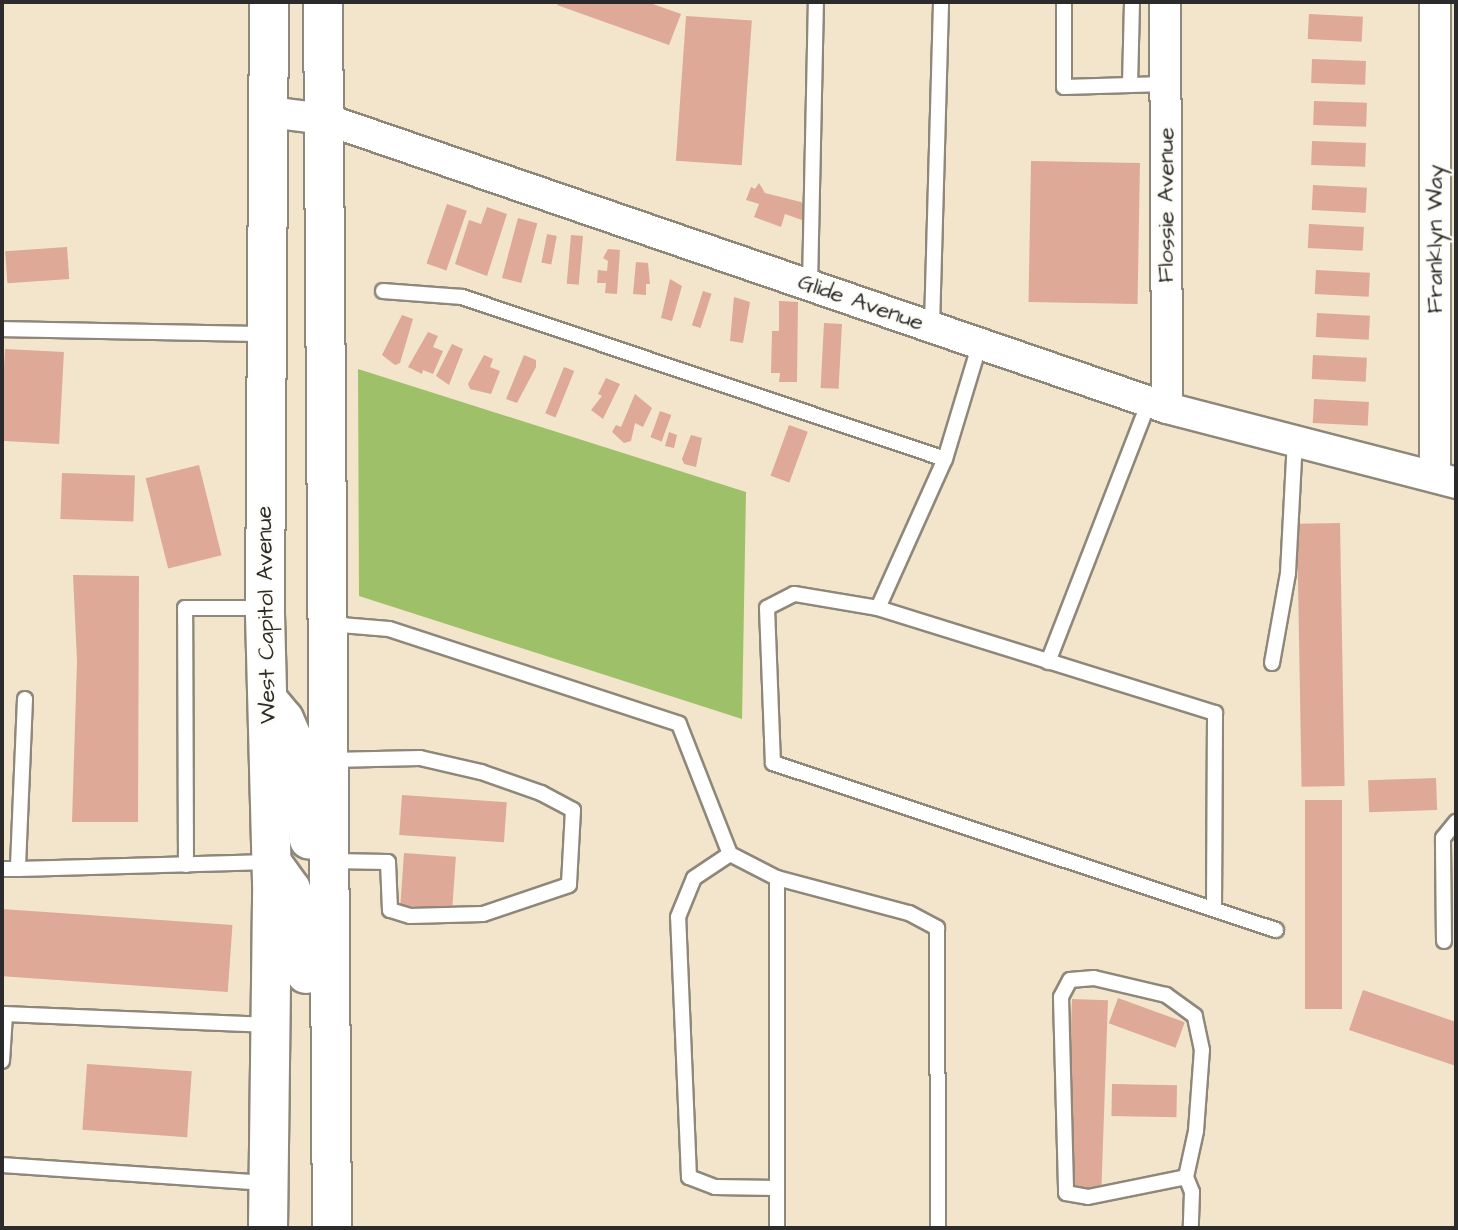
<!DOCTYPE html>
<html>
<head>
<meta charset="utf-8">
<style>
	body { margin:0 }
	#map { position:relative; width:1458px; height:1230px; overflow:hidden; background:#f2e5cb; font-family:"Architects Daughter",sans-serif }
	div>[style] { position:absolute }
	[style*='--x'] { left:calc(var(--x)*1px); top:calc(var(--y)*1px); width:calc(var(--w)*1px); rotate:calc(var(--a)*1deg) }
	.green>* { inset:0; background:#9ec069 }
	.building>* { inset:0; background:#dea997; transform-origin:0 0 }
	.roads { filter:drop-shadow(2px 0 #8e887b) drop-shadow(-2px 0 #8e887b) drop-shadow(0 2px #8e887b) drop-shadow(0 -2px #8e887b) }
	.lane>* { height:14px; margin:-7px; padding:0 7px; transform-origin:7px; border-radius:7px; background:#fff }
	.street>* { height:30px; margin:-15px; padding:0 15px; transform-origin:15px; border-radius:15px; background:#fff }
	.secondary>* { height:38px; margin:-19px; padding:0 19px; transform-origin:19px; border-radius:19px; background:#fff }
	span { translate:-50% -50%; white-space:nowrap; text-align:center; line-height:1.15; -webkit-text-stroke:5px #fdfcf7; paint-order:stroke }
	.street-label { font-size:23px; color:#2b2b2b }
	.frame { position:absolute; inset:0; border:4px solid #2b2b2b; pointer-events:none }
</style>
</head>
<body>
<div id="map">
	<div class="green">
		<i style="clip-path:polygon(358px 369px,746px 492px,742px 719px,359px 596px)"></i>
	</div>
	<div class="building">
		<i style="clip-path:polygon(559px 2px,647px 2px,681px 14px,669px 45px,557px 5px)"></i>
		<i style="left:1309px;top:14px;width:54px;height:25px;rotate:3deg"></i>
		<i style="left:686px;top:16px;width:66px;height:145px;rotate:4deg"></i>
		<i style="left:1312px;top:59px;width:54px;height:24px;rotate:2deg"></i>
		<i style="left:1314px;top:101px;width:53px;height:24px;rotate:2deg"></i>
		<i style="left:1312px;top:141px;width:54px;height:24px;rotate:2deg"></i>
		<i style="left:1031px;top:161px;width:109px;height:141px;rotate:1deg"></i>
		<i style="clip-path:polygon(759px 183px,765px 193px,801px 202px,807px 208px,802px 220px,785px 214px,781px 227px,754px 217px,759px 204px,746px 200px,751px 187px,755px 189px)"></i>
		<i style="left:1313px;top:185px;width:54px;height:25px;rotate:3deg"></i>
		<i style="left:447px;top:204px;width:21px;height:63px;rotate:19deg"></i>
		<i style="clip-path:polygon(487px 207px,507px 214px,487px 276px,455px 264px,469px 220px,481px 224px)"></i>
		<i style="left:518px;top:218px;width:20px;height:62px;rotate:15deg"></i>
		<i style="left:1309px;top:224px;width:55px;height:24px;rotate:3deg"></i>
		<i style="left:547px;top:234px;width:10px;height:29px;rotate:11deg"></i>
		<i style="left:571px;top:235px;width:12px;height:49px;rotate:5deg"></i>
		<i style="left:67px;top:247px;width:32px;height:62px;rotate:86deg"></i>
		<i style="clip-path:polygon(608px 249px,620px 250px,617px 294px,605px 293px,606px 283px,597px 283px,598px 270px,607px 271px,608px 261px,603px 258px)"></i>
		<i style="clip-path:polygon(636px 262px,648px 263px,650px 284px,646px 284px,646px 295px,633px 294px)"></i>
		<i style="left:1316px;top:270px;width:54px;height:24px;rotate:3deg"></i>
		<i style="clip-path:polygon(670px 279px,682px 286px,672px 321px,661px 318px)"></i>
		<i style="left:703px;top:291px;width:9px;height:36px;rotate:18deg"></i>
		<i style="clip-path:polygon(734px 297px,750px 302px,743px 343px,730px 341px)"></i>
		<i style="clip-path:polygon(779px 301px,798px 302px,797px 382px,779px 382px,780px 373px,771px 373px,772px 331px,779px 331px)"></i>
		<i style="left:1317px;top:313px;width:53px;height:24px;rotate:3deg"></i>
		<i style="clip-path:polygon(402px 315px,413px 319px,400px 363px,395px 365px,382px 355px)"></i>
		<i style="left:824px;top:323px;width:18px;height:65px;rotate:3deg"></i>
		<i style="clip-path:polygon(428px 332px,438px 336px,433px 347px,443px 351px,433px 374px,423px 370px,422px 374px,408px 367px)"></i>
		<i style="clip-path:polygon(452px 344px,463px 349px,449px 385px,436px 376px)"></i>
		<i style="left:5px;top:349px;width:59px;height:92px;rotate:3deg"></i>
		<i style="clip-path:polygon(484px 355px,493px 359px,490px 367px,500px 371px,491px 394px,470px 389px,468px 384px)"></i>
		<i style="clip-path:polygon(524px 355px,536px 360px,536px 367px,517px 403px,506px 399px)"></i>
		<i style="left:1313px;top:355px;width:54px;height:24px;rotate:3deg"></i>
		<i style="left:564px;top:367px;width:11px;height:50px;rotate:22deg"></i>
		<i style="clip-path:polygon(606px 378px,620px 384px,603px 419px,591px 410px,602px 396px,598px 394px)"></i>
		<i style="clip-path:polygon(635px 394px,652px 408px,643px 427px,635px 423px,631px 441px,624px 443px,612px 432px,616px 425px,621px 427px)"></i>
		<i style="left:1314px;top:399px;width:55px;height:24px;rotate:3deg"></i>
		<i style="left:660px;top:411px;width:12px;height:28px;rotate:20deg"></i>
		<i style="left:789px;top:425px;width:20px;height:54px;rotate:20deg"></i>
		<i style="clip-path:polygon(669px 432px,677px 435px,674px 448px,665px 446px)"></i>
		<i style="clip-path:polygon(691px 435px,702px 438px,696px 467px,684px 464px,682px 459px)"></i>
		<i style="left:199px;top:465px;width:93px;height:55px;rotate:76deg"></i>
		<i style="left:62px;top:473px;width:73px;height:46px;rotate:2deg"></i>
		<i style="left:1340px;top:523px;width:263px;height:43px;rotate:89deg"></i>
		<i style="clip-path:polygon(73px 575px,139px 576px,138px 822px,72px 822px,77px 661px)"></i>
		<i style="left:1436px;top:778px;width:32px;height:68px;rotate:88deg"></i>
		<i style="left:402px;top:795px;width:105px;height:40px;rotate:4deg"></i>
		<i style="left:1305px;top:800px;width:37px;height:209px"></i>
		<i style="left:404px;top:853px;width:52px;height:53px;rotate:4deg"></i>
		<i style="left:2px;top:909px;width:231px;height:67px;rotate:4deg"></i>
		<i style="clip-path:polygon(1363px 990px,1456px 1022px,1456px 1066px,1349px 1030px)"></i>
		<i style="left:1118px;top:998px;width:71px;height:27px;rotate:20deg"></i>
		<i style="left:1072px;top:999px;width:36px;height:188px;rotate:2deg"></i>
		<i style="left:87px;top:1064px;width:105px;height:66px;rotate:4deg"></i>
		<i style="left:1112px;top:1084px;width:65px;height:32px;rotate:1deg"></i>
	</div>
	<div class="roads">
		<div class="lane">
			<i style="--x:1064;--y:2;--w:85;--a:90"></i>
			<i style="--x:1064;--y:87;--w:101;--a:-1.7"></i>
			<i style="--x:1130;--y:85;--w:83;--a:-88.6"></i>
			<i style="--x:810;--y:285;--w:283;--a:-88.8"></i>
			<i style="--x:383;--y:291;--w:79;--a:4.3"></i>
			<i style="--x:462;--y:297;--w:509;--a:18.54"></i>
			<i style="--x:932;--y:326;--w:324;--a:-88.4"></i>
			<i style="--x:2;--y:329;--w:262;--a:1.1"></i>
			<i style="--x:878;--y:608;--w:163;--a:-65.8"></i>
			<i style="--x:945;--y:459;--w:121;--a:-73.2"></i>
			<i style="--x:329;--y:624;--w:60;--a:4.8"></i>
			<i style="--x:389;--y:629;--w:305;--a:18.1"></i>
			<i style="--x:679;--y:724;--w:140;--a:68.6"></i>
			<i style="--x:1048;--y:662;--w:280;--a:-68.8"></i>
			<i style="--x:1272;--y:663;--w:91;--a:-79.9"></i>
			<i style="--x:1288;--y:573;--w:133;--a:-87"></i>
			<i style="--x:25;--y:699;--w:170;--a:92.4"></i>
			<i style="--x:18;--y:869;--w:252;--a:-1.6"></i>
			<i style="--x:331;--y:760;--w:89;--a:-1.3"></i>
			<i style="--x:420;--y:758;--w:63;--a:12.9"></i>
			<i style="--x:481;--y:772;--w:64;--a:19.3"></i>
			<i style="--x:541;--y:793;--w:36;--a:28"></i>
			<i style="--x:573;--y:810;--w:75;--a:93.1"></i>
			<i style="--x:569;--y:885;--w:91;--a:161.4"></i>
			<i style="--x:483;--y:914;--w:73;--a:178.4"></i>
			<i style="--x:410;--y:916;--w:21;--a:-163"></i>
			<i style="--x:390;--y:910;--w:48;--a:-92.4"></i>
			<i style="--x:388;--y:862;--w:57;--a:-179"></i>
			<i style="--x:186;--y:865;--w:257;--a:-90.2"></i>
			<i style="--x:185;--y:608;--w:78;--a:0"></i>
			<i style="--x:2;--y:869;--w:16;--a:0"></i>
			<i style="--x:777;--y:878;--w:350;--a:90"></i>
			<i style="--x:1214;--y:909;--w:196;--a:-89.7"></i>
			<i style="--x:1215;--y:713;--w:353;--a:-162.7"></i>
			<i style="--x:878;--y:608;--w:85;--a:-170.5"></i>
			<i style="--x:794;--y:594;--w:30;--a:153"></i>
			<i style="--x:767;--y:608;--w:155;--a:87.8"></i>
			<i style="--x:773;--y:763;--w:530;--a:18.37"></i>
			<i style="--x:1444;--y:941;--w:103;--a:-90.6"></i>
			<i style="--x:1443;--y:838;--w:21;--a:-51"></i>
			<i style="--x:2;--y:1061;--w:47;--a:-86.3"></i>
			<i style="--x:5;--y:1014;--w:264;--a:2.4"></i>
			<i style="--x:2;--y:1165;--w:265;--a:3.9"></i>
			<i style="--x:1186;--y:1177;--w:47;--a:-77.7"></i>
			<i style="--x:1196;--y:1131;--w:81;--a:-85.8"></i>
			<i style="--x:1202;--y:1050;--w:35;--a:-102"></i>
			<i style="--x:1195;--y:1016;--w:36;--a:-144"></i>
			<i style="--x:1166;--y:995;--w:74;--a:-166.7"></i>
			<i style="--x:1094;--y:978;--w:24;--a:175"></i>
			<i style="--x:1070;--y:980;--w:19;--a:118"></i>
			<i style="--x:1061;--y:997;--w:196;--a:88.5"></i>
			<i style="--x:1066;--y:1193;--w:22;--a:10"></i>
			<i style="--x:1088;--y:1197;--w:100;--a:-11.5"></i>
			<i style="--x:1186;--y:1177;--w:16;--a:68"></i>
			<i style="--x:1192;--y:1192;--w:36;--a:92"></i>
			<i style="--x:777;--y:1188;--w:62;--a:-179.1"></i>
			<i style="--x:715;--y:1187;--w:28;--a:-159"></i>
			<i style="--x:689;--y:1177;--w:260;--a:-92.4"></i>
			<i style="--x:678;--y:917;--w:42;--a:-67.7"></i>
			<i style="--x:694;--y:878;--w:43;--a:-33.7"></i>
			<i style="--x:730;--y:854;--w:53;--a:27.1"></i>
			<i style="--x:777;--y:878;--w:137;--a:14.9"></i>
			<i style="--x:909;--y:913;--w:32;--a:28"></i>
			<i style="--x:937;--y:928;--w:300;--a:89.8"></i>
		</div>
		<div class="street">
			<i style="--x:1165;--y:2;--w:406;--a:89.7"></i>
			<i style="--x:1435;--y:2;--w:474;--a:90"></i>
			<i style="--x:269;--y:112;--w:56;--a:7.1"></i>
			<i style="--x:325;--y:119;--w:890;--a:18.94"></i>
			<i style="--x:1167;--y:408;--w:299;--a:14.5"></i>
		</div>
		<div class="secondary">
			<i style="--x:323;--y:2;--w:1226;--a:89.58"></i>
			<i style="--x:268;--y:700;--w:25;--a:50"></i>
			<i style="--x:284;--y:719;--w:39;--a:66"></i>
			<i style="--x:300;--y:755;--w:85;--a:84"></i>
			<i style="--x:275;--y:867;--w:27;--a:54"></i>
			<i style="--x:291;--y:889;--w:46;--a:71.2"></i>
			<i style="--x:306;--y:933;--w:41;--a:90"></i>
			<i style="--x:268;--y:1228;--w:346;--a:-89.3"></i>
			<i style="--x:272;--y:882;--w:274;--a:-91.5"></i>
			<i style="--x:265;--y:608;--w:606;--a:-89.62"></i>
		</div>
	</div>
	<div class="street-label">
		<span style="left:1166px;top:205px;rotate:-90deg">Flossie Avenue</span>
		<span style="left:1435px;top:239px;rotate:-90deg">Franklyn Way</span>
		<span style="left:861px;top:302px;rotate:19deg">Glide Avenue</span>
		<span style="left:266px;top:615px;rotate:-91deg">West Capitol Avenue</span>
	</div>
	<div class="frame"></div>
</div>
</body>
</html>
